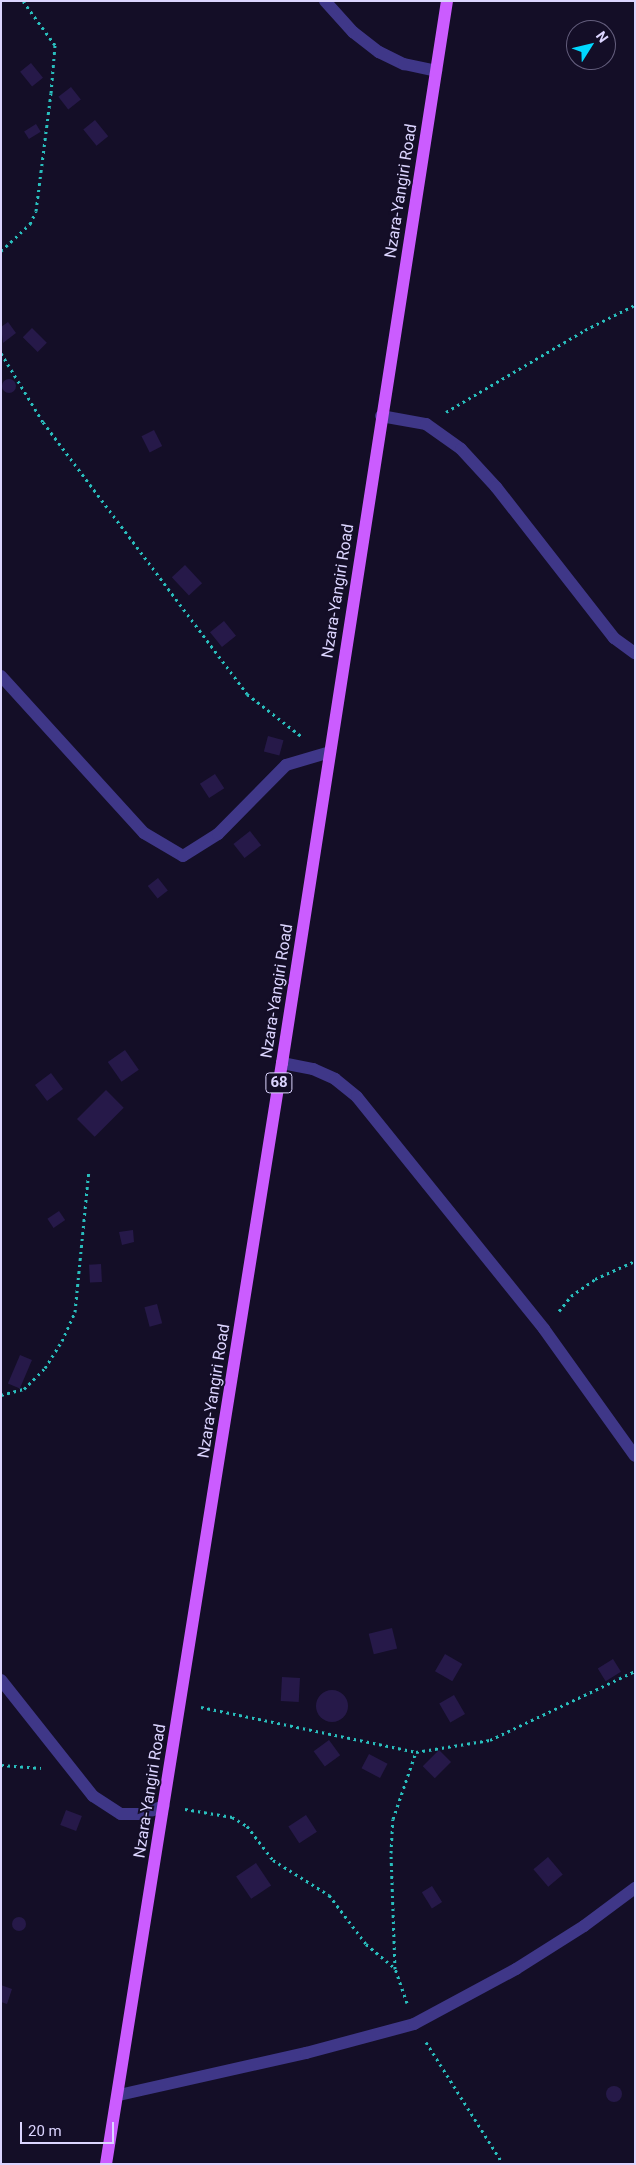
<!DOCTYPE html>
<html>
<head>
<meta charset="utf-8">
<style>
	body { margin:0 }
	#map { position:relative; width:636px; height:2165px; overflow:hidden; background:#140e27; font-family:Roboto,sans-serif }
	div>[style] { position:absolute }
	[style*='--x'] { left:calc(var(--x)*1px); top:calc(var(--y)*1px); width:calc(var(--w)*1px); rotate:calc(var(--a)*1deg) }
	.building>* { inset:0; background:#261949; transform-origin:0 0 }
	.round { border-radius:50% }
	.path>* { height:3px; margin-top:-1.5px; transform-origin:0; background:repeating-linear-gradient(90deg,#29bebd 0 2.5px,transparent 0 6.5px) }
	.minor>* { height:12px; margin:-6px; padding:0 6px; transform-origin:6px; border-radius:6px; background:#3f3788 }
	.major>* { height:12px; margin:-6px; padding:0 6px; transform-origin:6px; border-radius:6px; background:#cb5cff }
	span { translate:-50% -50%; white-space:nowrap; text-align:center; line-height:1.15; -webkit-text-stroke:4px #140e27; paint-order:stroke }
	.shield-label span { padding:1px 4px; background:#140e27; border:1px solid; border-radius:4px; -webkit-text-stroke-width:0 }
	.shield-label { font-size:15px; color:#dcd5ff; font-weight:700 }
	.street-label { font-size:16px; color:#dcd5ff }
	.frame { position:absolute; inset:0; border:2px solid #dcd5ff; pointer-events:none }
	.north { position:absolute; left:566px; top:20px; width:50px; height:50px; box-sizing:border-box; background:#140e27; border:1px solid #645e7d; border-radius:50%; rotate:54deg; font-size:14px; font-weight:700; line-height:20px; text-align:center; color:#dcd5ff }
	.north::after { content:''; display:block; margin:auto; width:18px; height:22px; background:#01d8ff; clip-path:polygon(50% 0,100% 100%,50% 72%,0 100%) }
	.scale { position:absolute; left:20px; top:2122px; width:94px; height:22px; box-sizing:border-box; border:2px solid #dcd5ff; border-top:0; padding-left:6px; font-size:15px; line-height:18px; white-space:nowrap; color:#dcd5ff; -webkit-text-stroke:4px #140e27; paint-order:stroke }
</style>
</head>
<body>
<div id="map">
	<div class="building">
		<i style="left:31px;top:63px;width:19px;height:14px;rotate:51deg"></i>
		<i style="left:71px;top:87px;width:16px;height:16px;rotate:52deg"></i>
		<i style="left:95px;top:120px;width:21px;height:15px;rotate:51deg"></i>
		<i style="left:36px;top:124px;width:9px;height:14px;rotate:58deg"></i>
		<i style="clip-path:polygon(8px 322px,16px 333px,3px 343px,1px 327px)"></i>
		<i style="left:32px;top:328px;width:21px;height:13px;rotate:45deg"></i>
		<i class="round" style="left:2px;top:379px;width:14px;height:14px"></i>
		<i style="left:154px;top:430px;width:18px;height:14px;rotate:63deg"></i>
		<i style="left:185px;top:565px;width:25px;height:18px;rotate:47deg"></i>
		<i style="left:224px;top:621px;width:19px;height:18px;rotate:51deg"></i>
		<i style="left:268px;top:736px;width:16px;height:16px;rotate:15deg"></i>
		<i style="left:215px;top:774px;width:17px;height:18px;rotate:57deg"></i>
		<i style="left:250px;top:831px;width:18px;height:21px;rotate:52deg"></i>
		<i style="left:158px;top:878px;width:16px;height:13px;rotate:52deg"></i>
		<i style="left:125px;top:1050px;width:24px;height:21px;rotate:55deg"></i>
		<i style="left:51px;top:1073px;width:20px;height:20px;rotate:53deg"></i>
		<i style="left:106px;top:1090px;width:25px;height:41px;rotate:45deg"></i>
		<i style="left:59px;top:1211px;width:11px;height:14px;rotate:56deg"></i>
		<i style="clip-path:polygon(133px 1230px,134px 1242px,122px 1245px,119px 1232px)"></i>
		<i style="left:101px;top:1264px;width:18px;height:12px;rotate:87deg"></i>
		<i style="left:157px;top:1304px;width:20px;height:13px;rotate:75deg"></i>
		<i style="left:20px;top:1355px;width:13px;height:31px;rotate:23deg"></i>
		<i style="left:392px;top:1628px;width:21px;height:24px;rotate:76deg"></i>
		<i style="left:445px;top:1654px;width:20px;height:20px;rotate:30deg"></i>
		<i style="left:613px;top:1659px;width:15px;height:18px;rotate:58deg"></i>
		<i style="left:282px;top:1677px;width:18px;height:24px;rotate:3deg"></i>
		<i class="round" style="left:316px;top:1690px;width:32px;height:32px"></i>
		<i style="left:454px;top:1695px;width:22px;height:17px;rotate:60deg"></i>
		<i style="left:329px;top:1740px;width:19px;height:19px;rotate:54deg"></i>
		<i style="left:439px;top:1750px;width:17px;height:23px;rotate:45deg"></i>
		<i style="left:369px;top:1754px;width:21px;height:16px;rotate:28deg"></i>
		<i style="left:66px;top:1810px;width:17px;height:16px;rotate:21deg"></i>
		<i style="left:306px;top:1815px;width:20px;height:21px;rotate:57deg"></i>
		<i style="left:548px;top:1857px;width:23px;height:19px;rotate:50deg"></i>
		<i style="left:256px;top:1863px;width:27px;height:24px;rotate:56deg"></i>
		<i style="left:432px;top:1886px;width:19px;height:12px;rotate:58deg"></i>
		<i class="round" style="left:12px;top:1917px;width:14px;height:14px"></i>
		<i style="clip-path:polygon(1px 1985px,12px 1989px,7px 2004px,1px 2002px)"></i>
		<i class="round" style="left:606px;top:2086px;width:16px;height:16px"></i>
	</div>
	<div class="path">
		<i style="--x:1;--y:251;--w:40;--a:-43"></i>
		<i style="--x:30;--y:224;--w:14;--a:-65"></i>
		<i style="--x:36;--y:211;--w:119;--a:-82.8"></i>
		<i style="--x:51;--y:93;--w:48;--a:-85.2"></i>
		<i style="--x:55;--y:45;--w:54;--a:-126"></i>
		<i style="--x:1;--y:353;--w:81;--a:58.7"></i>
		<i style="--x:43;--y:422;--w:340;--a:53.1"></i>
		<i style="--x:247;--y:694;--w:68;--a:37.9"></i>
		<i style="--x:446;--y:412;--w:161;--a:-30.5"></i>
		<i style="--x:585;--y:330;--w:56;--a:-26.6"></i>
		<i style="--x:559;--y:1311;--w:19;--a:-51"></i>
		<i style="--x:571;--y:1296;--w:29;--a:-35"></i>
		<i style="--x:595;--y:1279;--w:44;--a:-24.2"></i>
		<i style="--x:1;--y:1395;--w:24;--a:-15"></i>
		<i style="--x:24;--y:1389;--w:30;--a:-45"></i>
		<i style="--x:45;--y:1368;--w:32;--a:-58"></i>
		<i style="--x:62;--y:1341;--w:32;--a:-66"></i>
		<i style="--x:75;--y:1312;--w:143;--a:-84.4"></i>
		<i style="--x:201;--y:1707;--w:220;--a:11.8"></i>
		<i style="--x:416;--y:1752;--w:75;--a:-9.2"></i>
		<i style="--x:490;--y:1740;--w:161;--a:-25.4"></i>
		<i style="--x:1;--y:1765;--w:40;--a:4.3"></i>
		<i style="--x:185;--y:1809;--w:48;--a:9.7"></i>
		<i style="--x:232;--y:1817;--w:17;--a:31"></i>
		<i style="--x:247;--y:1826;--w:43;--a:52.6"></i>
		<i style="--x:273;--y:1860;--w:66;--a:32"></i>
		<i style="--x:329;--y:1895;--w:61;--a:52.9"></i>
		<i style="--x:366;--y:1944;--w:38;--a:40"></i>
		<i style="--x:407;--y:2003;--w:36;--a:-109"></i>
		<i style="--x:395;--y:1969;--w:116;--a:-92"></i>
		<i style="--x:391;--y:1853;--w:34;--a:-87"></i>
		<i style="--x:393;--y:1819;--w:71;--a:-71.1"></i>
		<i style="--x:426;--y:2042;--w:144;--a:57.7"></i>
	</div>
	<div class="minor">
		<i style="--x:325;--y:1;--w:42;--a:47.9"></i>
		<i style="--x:353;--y:32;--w:33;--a:38"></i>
		<i style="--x:379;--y:52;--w:28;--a:26"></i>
		<i style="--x:404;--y:64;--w:33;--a:12"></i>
		<i style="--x:381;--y:416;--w:46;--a:10.1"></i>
		<i style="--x:426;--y:424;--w:43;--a:35.5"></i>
		<i style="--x:461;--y:449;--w:52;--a:47.4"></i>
		<i style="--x:496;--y:487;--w:192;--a:52"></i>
		<i style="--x:614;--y:638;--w:26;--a:36"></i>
		<i style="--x:1;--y:676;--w:212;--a:47.7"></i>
		<i style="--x:144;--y:833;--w:45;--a:30.5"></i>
		<i style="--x:183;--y:856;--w:41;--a:-32.2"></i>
		<i style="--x:218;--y:834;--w:97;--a:-45.4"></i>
		<i style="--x:286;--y:765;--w:46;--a:-16.5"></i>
		<i style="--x:282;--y:1063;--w:32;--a:11"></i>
		<i style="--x:313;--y:1069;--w:24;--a:24"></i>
		<i style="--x:335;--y:1079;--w:28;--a:39"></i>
		<i style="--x:357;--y:1097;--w:298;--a:51.1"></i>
		<i style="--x:544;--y:1329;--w:156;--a:54.4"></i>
		<i style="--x:1;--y:1680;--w:148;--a:51.6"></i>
		<i style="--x:93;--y:1796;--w:33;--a:33"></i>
		<i style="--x:121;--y:1814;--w:21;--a:0"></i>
		<i style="--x:142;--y:1814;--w:23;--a:-20"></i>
		<i style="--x:119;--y:2095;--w:192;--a:-12.7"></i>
		<i style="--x:306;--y:2053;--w:112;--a:-15"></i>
		<i style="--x:414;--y:2024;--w:116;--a:-28.3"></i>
		<i style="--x:516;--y:1969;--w:80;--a:-32.3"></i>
		<i style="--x:584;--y:1926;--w:64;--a:-36.7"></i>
	</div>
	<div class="major">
		<i style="--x:106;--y:2164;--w:1115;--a:-80.92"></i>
		<i style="--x:282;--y:1063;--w:1075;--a:-81.17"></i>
	</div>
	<div class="shield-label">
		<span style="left:279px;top:1083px">68</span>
	</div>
	<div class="street-label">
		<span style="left:401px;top:191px;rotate:-81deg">Nzara-Yangiri Road</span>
		<span style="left:338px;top:591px;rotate:-81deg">Nzara-Yangiri Road</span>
		<span style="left:277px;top:991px;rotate:-81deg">Nzara-Yangiri Road</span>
		<span style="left:214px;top:1391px;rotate:-81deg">Nzara-Yangiri Road</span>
		<span style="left:150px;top:1791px;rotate:-81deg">Nzara-Yangiri Road</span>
	</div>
	<div class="frame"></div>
	<div class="north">N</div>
	<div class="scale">20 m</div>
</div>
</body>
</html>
